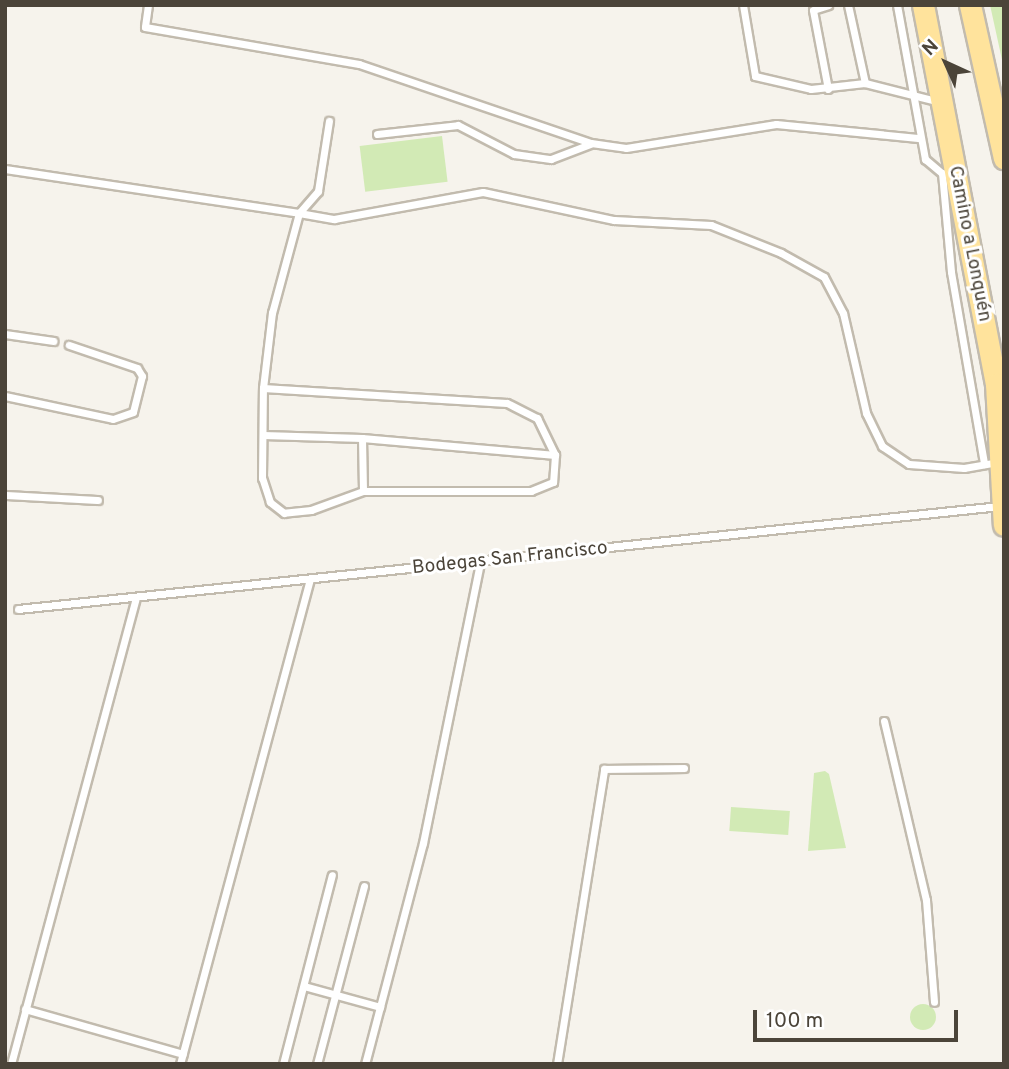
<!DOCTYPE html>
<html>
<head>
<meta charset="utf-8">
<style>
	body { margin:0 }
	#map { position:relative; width:1009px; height:1069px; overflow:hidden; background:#f6f3ec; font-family:Overpass,sans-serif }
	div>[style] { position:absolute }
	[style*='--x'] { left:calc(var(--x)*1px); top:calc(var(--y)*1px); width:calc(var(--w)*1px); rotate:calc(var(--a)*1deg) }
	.green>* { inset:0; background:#d2eab5; transform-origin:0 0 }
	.round { border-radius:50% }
	.roads { filter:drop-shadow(2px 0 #c2bbae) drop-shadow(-2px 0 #c2bbae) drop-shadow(0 2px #c2bbae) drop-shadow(0 -2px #c2bbae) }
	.lane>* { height:7px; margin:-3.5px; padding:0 3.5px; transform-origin:3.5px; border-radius:3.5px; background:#fff }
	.primary>* { height:21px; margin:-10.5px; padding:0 10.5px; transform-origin:10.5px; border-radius:10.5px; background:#ffe39c }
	span { translate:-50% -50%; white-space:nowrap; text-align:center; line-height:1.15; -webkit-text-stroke:6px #fff; paint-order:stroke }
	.street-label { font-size:19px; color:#4b4439 }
	.frame { position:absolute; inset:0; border:7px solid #4b4439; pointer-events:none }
	.north { position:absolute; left:911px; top:28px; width:70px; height:70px; -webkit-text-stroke:5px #fff; paint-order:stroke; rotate:315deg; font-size:19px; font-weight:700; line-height:28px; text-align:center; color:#4b4439 }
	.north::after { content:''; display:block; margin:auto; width:24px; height:32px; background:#4b4439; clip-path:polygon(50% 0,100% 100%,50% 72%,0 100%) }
	.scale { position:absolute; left:753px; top:1010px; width:205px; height:32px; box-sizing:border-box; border:4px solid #4b4439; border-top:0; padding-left:9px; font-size:21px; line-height:24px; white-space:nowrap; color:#4b4439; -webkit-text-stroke:5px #fff; paint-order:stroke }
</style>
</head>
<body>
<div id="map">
	<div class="green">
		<i style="clip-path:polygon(990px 5px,1004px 5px,1004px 69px)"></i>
		<i style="left:442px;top:136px;width:46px;height:83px;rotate:83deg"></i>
		<i style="clip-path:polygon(825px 771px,829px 774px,846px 848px,808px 851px,814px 773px)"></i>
		<i style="left:731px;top:807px;width:59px;height:24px;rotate:4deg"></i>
		<i class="round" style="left:910px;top:1004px;width:26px;height:26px"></i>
	</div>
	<div class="roads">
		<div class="lane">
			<i style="--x:148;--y:5;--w:22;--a:98"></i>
			<i style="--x:145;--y:27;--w:217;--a:9.8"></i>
			<i style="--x:359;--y:64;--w:245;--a:18.8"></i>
			<i style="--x:591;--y:143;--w:35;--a:8"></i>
			<i style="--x:626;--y:148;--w:152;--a:-9.1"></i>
			<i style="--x:776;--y:124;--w:145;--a:5.6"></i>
			<i style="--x:743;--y:5;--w:72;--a:80.4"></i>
			<i style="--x:755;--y:76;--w:57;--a:13.1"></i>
			<i style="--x:811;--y:89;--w:54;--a:-6.3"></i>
			<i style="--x:848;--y:5;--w:80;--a:77.7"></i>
			<i style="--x:865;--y:83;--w:77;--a:14.2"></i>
			<i style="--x:897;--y:5;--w:157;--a:79.7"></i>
			<i style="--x:925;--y:159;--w:25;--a:40"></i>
			<i style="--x:828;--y:89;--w:80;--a:-100.8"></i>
			<i style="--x:813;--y:10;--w:16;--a:-18"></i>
			<i style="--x:377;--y:134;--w:81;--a:-6.3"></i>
			<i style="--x:458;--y:125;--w:63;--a:27.4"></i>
			<i style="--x:514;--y:154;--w:37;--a:8"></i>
			<i style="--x:551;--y:159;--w:42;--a:-21"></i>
			<i style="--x:5;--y:169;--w:297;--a:8.5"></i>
			<i style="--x:299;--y:213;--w:29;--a:-49"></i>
			<i style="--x:318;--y:191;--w:71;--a:-81.1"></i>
			<i style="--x:942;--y:173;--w:99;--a:84.8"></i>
			<i style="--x:951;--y:272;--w:195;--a:80.2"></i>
			<i style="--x:5;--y:334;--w:49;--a:8.3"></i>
			<i style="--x:263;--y:388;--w:244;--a:3.5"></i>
			<i style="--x:507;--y:403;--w:34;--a:27"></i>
			<i style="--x:537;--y:418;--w:41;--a:64.1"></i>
			<i style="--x:555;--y:455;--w:27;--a:94"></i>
			<i style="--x:553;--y:482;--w:24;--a:158"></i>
			<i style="--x:531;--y:491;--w:168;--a:180"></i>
			<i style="--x:363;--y:491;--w:55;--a:159.9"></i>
			<i style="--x:311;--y:510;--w:27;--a:174"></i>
			<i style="--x:284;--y:513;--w:18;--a:-142"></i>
			<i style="--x:270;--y:502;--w:25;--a:-108"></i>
			<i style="--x:262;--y:478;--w:90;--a:-89.4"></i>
			<i style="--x:263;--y:388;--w:76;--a:-83.2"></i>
			<i style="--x:272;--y:313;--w:104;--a:-74.9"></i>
			<i style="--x:299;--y:213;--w:36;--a:10"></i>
			<i style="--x:334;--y:219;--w:151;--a:-10.3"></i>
			<i style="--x:483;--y:192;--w:134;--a:12.1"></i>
			<i style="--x:614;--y:220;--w:97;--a:3"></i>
			<i style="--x:711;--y:225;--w:75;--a:21.8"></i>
			<i style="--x:781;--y:253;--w:49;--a:29.2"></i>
			<i style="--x:824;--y:277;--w:41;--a:62.2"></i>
			<i style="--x:843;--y:313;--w:103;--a:77"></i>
			<i style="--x:866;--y:413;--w:37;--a:64"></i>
			<i style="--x:882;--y:446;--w:32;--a:34"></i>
			<i style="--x:909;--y:464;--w:55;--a:4.2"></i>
			<i style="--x:964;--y:468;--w:34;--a:-10"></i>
			<i style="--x:5;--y:396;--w:110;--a:12"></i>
			<i style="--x:113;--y:419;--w:21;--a:-19"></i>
			<i style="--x:133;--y:412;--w:37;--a:-76"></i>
			<i style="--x:142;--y:376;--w:9;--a:-122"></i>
			<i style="--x:137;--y:368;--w:72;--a:-161.3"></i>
			<i style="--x:263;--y:435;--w:99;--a:1.7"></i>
			<i style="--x:362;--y:438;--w:194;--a:5"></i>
			<i style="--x:362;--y:438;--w:53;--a:88.9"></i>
			<i style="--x:5;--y:495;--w:93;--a:3.1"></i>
			<i style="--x:18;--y:609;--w:986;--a:-5.99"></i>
			<i style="--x:884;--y:721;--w:184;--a:76.8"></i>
			<i style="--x:926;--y:900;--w:102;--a:85.5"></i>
			<i style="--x:304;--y:986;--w:79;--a:15.4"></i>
			<i style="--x:25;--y:1009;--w:164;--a:15.9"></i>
			<i style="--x:11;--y:1064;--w:483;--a:-75"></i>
			<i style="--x:180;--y:1064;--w:502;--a:-75"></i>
			<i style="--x:283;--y:1064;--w:195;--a:-75.5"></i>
			<i style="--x:317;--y:1064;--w:184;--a:-75.2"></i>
			<i style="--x:365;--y:1064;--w:228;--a:-75.3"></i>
			<i style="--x:423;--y:843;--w:287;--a:-78.5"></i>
			<i style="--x:557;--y:1064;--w:299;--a:-80.9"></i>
			<i style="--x:604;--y:769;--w:80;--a:-0.7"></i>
		</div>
		<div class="primary">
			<i style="--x:923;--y:5;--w:386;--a:79.1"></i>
			<i style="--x:996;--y:384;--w:141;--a:86.8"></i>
			<i style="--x:970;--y:5;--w:157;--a:77.5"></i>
		</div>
	</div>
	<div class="street-label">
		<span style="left:969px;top:244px;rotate:79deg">Camino a Lonquén</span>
		<span style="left:510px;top:559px;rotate:-6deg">Bodegas San Francisco</span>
	</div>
	<div class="frame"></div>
	<div class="north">N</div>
	<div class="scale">100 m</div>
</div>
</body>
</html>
